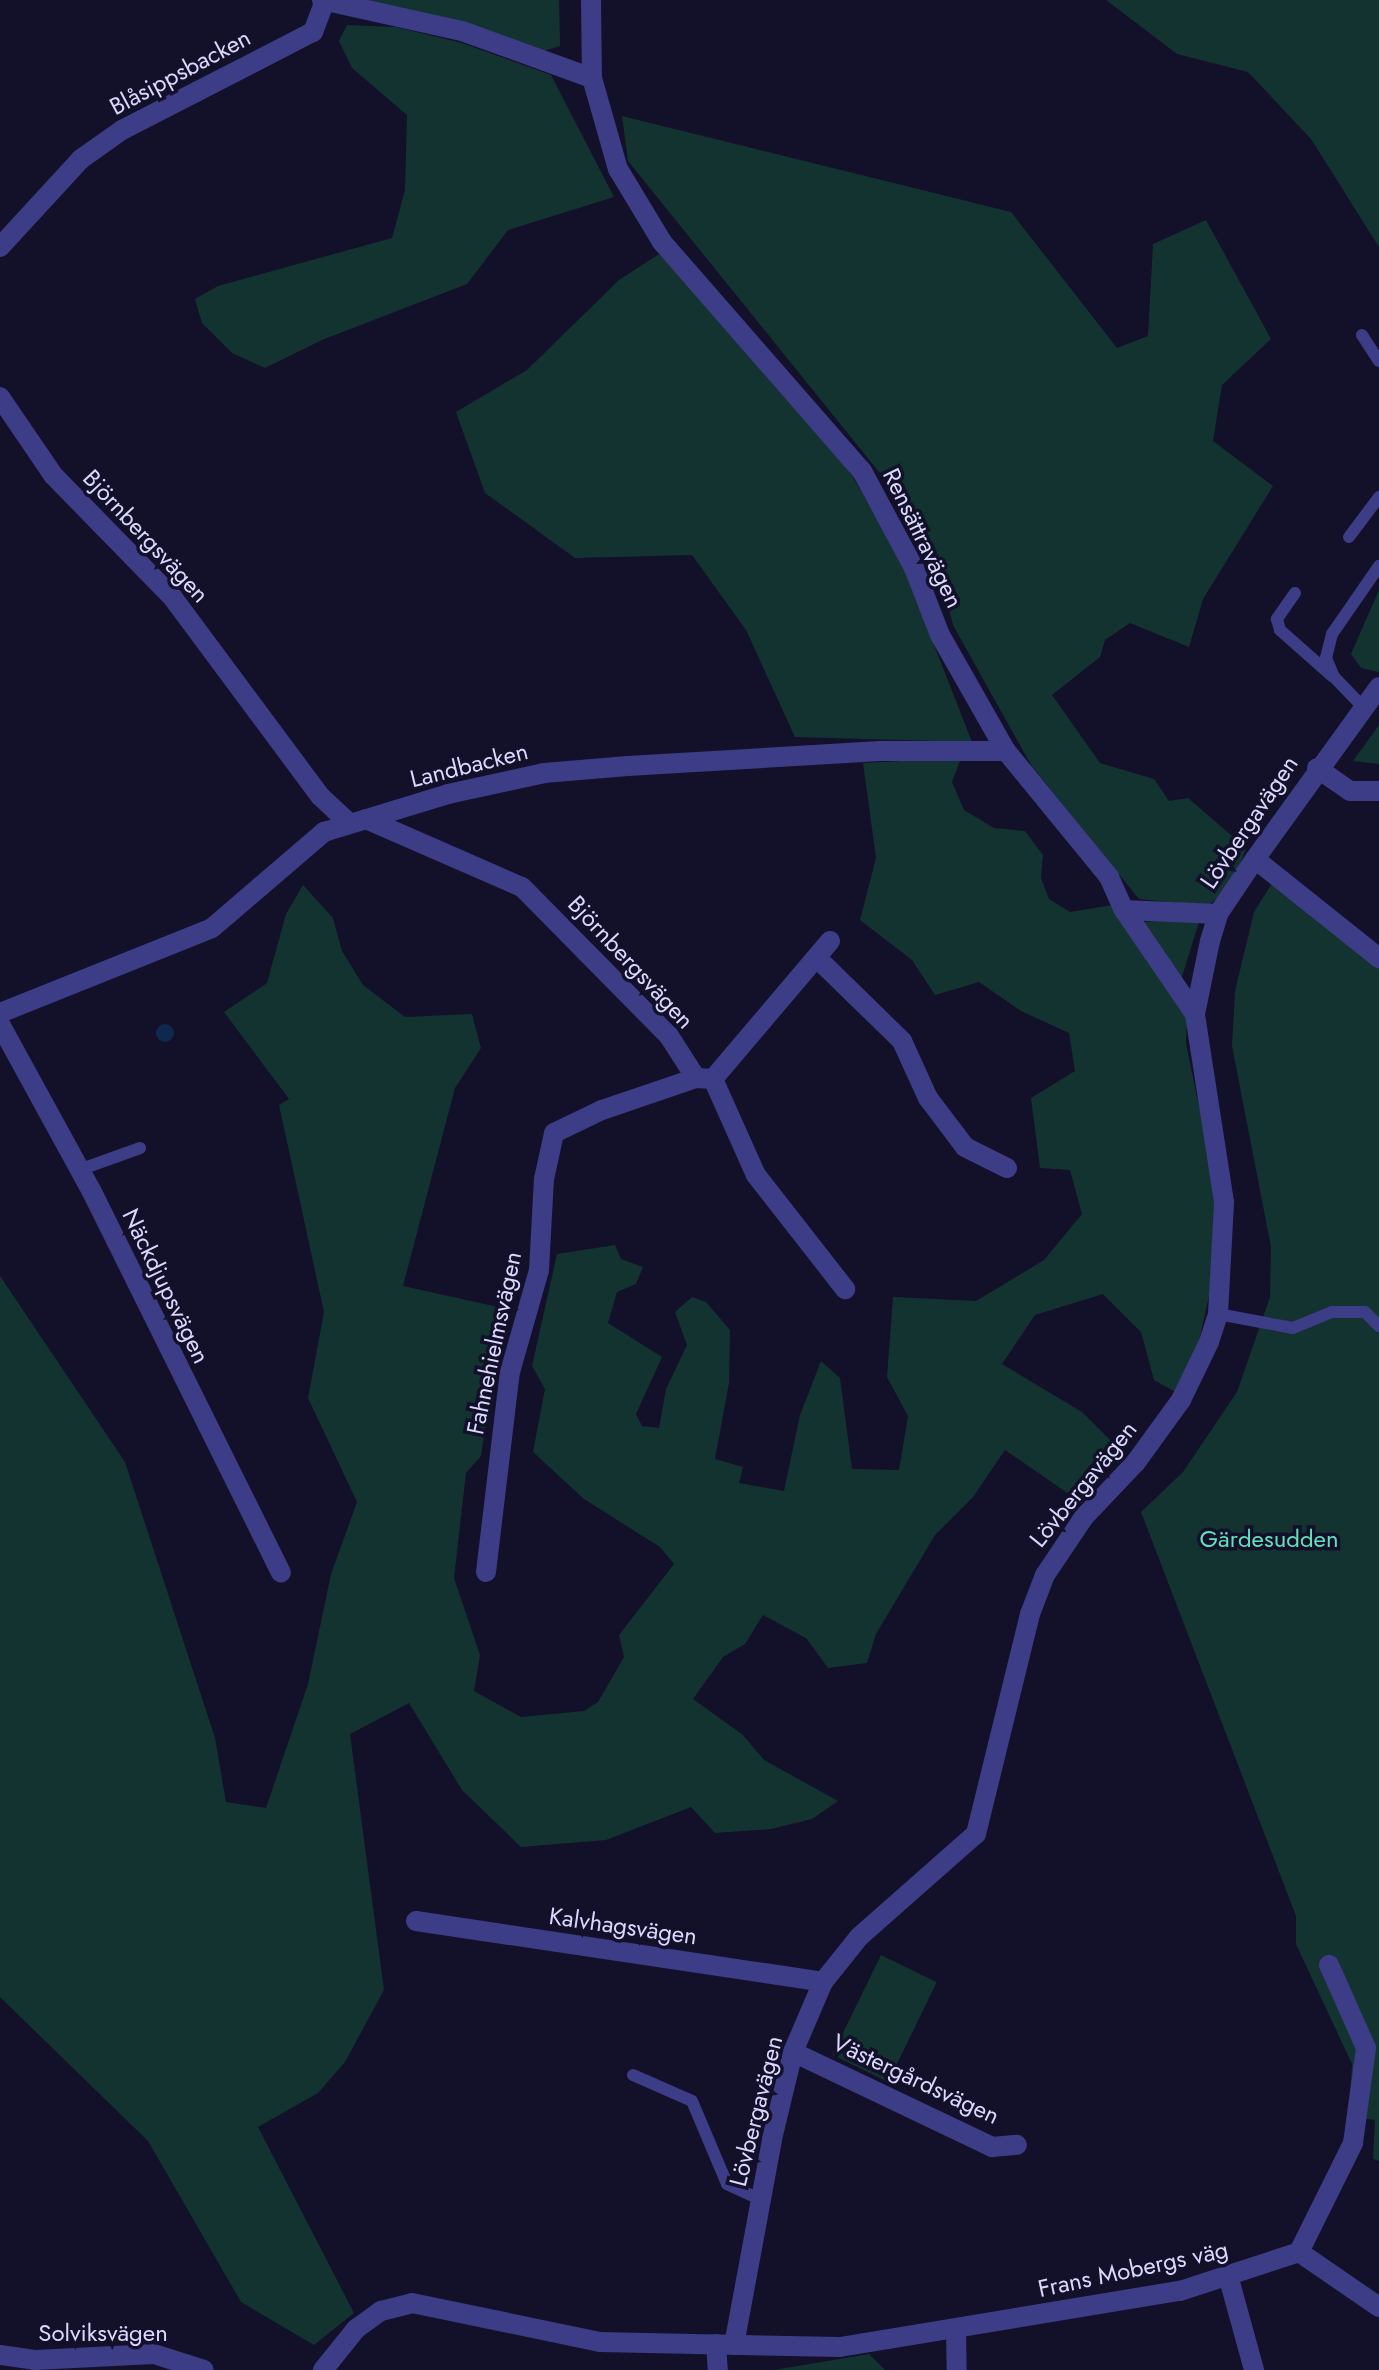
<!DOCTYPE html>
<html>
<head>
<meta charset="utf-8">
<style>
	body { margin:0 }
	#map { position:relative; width:1379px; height:2370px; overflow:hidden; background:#131029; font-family:Jost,sans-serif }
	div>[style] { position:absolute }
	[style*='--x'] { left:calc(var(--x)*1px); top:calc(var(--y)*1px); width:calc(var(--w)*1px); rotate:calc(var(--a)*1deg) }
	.green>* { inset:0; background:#133330; transform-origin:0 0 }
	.water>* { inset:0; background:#0f294e }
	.round { border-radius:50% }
	.service>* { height:12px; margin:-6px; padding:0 6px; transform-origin:6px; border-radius:6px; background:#3c3c87 }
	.minor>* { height:20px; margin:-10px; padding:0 10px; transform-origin:10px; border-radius:10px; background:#3c3c87 }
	span { translate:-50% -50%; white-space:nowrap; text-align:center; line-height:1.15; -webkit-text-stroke:7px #131029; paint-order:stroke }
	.street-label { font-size:24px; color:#dbd8ff }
	.park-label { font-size:24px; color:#63e0bb }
</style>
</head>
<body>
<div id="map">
	<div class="green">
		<i style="clip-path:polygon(369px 0,559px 0,560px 46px,537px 53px)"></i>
		<i style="clip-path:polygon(1106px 0,1379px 0,1379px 247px,1311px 139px,1248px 72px,1177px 54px)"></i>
		<i style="clip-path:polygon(347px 25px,396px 27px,462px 43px,551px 75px,614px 197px,508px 230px,467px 284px,322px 340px,265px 368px,232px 353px,202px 323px,195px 299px,218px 286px,392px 238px,405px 190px,407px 115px,352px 68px,339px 41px)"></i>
		<i style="clip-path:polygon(622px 116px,1011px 212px,1117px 348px,1148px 336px,1153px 244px,1206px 220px,1271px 339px,1222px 385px,1213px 441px,1273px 486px,1203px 599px,1189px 647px,1130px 623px,1105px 640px,1100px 657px,1052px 695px,1100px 763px,1154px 779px,1169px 801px,1188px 798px,1246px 848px,1233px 884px,1208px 906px,1139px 899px,1031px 765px,953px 625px,936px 560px,883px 477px,628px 161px)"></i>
		<i style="clip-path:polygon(659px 254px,739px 337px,852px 475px,902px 563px,972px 742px,795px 737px,746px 630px,692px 555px,575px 558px,485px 493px,456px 412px,527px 370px,619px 280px)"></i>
		<i style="clip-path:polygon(1379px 590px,1379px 672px,1361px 668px,1351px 654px)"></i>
		<i style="clip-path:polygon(1379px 725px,1379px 764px,1353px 761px)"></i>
		<i style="clip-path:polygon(961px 758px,952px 782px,964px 810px,994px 828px,1025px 831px,1043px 855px,1041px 878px,1049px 899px,1070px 912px,1112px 905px,1187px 1018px,1186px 1044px,1218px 1197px,1212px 1282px,1198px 1346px,1179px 1394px,1154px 1380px,1141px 1332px,1103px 1294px,1035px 1315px,1002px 1364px,1082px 1412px,1117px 1447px,1076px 1499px,1005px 1450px,973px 1497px,935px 1535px,876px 1634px,867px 1663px,828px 1668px,806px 1638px,763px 1615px,745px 1644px,723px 1657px,693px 1699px,743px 1735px,764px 1760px,838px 1801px,812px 1819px,771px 1829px,715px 1833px,691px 1807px,606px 1840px,521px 1847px,462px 1790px,409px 1703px,350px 1734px,384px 1990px,345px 2062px,318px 2093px,258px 2127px,354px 2313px,314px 2345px,241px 2302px,148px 2141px,0 1997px,0 1276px,125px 1462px,215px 1738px,226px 1802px,266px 1808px,308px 1684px,331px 1574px,357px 1502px,308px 1398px,324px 1312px,279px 1105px,289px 1099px,224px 1012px,267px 983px,286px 914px,303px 885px,333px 918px,342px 951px,363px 985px,405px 1017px,472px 1014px,481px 1048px,455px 1088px,403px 1286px,503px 1308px,481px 1456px,466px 1473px,454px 1578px,480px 1655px,474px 1691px,521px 1717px,584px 1711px,598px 1702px,624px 1657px,619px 1635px,674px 1564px,660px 1547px,584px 1499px,533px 1452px,545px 1389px,532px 1366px,557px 1254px,615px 1245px,621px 1259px,643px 1267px,636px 1284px,617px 1292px,608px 1323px,662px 1357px,636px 1414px,642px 1426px,659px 1428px,666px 1389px,687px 1345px,675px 1312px,692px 1297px,706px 1302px,730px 1330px,729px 1383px,715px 1459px,743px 1467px,739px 1483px,784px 1491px,800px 1415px,821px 1361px,840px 1378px,852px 1469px,899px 1470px,908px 1416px,887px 1377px,893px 1297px,976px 1301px,1044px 1260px,1082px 1214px,1070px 1170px,1040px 1168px,1031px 1098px,1075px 1071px,1069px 1033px,1021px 1011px,979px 982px,935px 995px,912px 960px,860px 920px,876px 858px,863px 763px)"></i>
		<i style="clip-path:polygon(1274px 880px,1379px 965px,1379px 2161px,1373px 2159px,1375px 2120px,1349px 2117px,1352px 2064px,1296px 1944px,1296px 1916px,1141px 1512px,1183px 1472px,1237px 1392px,1270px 1297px,1271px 1247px,1232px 1046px,1235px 991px,1254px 912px)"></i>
		<i style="clip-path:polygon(1184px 920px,1199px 922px,1180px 983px,1141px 922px)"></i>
		<i style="left:881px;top:1955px;width:62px;height:111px;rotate:26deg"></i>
		<i style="clip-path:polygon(869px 2354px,885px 2370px,774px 2370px)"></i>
	</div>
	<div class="water">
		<i class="round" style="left:156px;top:1024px;width:18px;height:18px"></i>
	</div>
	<div class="service">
		<i style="--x:1362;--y:335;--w:31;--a:57"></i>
		<i style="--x:1349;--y:537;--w:50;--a:-53.1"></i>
		<i style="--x:1295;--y:593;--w:32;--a:125"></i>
		<i style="--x:1277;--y:619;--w:11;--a:75"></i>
		<i style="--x:1280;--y:630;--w:69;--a:41.5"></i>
		<i style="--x:1363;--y:707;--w:42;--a:-134"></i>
		<i style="--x:1334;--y:677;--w:21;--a:-113"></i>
		<i style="--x:1326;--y:658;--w:25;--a:-76"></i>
		<i style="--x:1332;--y:634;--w:83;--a:-55.3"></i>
		<i style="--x:79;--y:1170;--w:65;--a:-19.8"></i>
		<i style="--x:1218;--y:1314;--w:76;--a:10.6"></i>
		<i style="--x:1293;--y:1328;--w:42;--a:-22.3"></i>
		<i style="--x:1332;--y:1312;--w:33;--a:0"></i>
		<i style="--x:1365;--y:1312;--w:20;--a:45"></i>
		<i style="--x:633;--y:2075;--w:64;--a:23.8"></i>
		<i style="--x:692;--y:2101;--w:90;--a:67.1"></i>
		<i style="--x:727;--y:2184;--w:38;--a:25"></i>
	</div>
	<div class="minor">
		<i style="--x:322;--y:0;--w:143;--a:12.5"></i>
		<i style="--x:462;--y:31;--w:138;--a:19.9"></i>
		<i style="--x:591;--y:0;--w:78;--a:89.3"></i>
		<i style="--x:592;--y:78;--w:95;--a:74.1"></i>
		<i style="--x:618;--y:169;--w:85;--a:58.9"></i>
		<i style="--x:662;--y:242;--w:304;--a:48.9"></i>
		<i style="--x:862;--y:471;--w:110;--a:61.8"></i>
		<i style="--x:914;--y:568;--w:72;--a:68.8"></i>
		<i style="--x:940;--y:635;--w:133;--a:60.4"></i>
		<i style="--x:1006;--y:751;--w:163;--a:50.7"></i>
		<i style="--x:1109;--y:877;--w:36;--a:66"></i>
		<i style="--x:1124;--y:910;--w:126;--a:55.7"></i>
		<i style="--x:0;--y:247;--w:120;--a:-47.4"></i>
		<i style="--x:81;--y:159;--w:50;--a:-35.3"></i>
		<i style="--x:122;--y:130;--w:215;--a:-27.2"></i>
		<i style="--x:313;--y:32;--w:33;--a:-69"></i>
		<i style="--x:0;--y:397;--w:94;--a:55.8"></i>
		<i style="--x:53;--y:475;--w:172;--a:45.7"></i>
		<i style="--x:173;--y:598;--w:247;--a:53.4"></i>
		<i style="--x:320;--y:796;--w:38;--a:43"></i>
		<i style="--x:1317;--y:768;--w:40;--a:34.9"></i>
		<i style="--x:1350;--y:791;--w:29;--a:0"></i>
		<i style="--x:366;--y:819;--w:170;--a:23.6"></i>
		<i style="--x:522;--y:887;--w:209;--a:45.4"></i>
		<i style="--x:669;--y:1036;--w:50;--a:57.3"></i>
		<i style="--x:1255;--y:859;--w:159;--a:38.6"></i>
		<i style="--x:1124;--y:910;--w:94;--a:2.4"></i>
		<i style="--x:817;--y:958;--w:119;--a:44.3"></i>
		<i style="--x:902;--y:1041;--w:63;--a:65.5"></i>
		<i style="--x:928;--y:1098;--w:61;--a:52.9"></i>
		<i style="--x:965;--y:1147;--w:47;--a:26.6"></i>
		<i style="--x:0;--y:1013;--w:228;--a:-21.8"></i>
		<i style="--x:212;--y:928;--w:148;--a:-40.6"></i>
		<i style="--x:324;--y:832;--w:130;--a:-17"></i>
		<i style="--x:448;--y:794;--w:98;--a:-12.3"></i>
		<i style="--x:544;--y:773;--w:84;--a:-4.8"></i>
		<i style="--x:628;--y:766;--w:253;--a:-3.4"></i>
		<i style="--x:881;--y:751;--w:125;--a:0"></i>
		<i style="--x:0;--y:1024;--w:189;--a:61.3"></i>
		<i style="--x:91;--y:1190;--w:427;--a:63.6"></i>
		<i style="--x:713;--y:1079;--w:181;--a:-49.7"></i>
		<i style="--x:486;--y:1572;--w:201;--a:-83.2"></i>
		<i style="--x:510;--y:1372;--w:106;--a:-74.1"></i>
		<i style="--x:539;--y:1270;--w:91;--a:-86.9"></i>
		<i style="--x:544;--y:1179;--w:47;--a:-77.7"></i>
		<i style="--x:554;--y:1133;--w:53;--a:-25.6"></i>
		<i style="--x:602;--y:1110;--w:99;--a:-18.8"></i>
		<i style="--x:696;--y:1078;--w:17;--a:3"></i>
		<i style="--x:713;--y:1079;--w:105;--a:65.9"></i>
		<i style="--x:756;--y:1175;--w:145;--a:52"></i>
		<i style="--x:416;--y:1921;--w:412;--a:8.5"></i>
		<i style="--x:793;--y:2052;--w:221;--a:25.5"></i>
		<i style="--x:992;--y:2147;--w:25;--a:-5"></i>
		<i style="--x:1299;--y:2252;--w:97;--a:34.5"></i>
		<i style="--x:1229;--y:2279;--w:94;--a:74.6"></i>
		<i style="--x:956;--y:2331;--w:39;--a:89"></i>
		<i style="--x:716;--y:2344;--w:26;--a:86"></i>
		<i style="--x:734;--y:2345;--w:209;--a:-79.5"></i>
		<i style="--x:772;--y:2139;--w:89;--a:-76.4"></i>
		<i style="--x:793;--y:2052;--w:76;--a:-66.8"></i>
		<i style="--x:823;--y:1982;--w:58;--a:-51.3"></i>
		<i style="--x:859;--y:1937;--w:156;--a:-41.4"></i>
		<i style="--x:976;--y:1834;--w:227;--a:-76.2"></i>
		<i style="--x:1030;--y:1614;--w:42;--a:-69"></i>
		<i style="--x:1045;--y:1575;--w:70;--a:-56.1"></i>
		<i style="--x:1084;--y:1517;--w:76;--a:-46.6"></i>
		<i style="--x:1136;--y:1462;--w:77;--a:-54"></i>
		<i style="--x:1181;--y:1400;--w:64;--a:-64.2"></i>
		<i style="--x:1209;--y:1342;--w:29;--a:-72"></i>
		<i style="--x:1218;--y:1314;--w:112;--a:-86.9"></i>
		<i style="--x:1224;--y:1202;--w:190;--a:-98.8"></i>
		<i style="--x:1195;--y:1014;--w:75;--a:-78.4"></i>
		<i style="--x:1210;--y:941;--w:28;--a:-73"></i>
		<i style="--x:1218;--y:914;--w:66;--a:-56.1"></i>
		<i style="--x:1255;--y:859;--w:212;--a:-54.2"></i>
		<i style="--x:0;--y:2355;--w:35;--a:8"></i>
		<i style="--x:35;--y:2360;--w:119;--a:-2.9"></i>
		<i style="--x:154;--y:2354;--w:52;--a:17.7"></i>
		<i style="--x:323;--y:2370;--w:53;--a:-51.2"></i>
		<i style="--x:356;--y:2329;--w:31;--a:-36"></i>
		<i style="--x:381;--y:2311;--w:32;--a:-14"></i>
		<i style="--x:412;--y:2303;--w:192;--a:11.7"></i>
		<i style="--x:600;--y:2342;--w:240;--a:1.2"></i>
		<i style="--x:840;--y:2347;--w:345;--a:-9.4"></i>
		<i style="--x:1180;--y:2291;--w:125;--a:-18.1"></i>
		<i style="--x:1299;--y:2252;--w:122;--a:-63.6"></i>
		<i style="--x:1353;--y:2143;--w:96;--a:-82.2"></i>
		<i style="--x:1366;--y:2048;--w:91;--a:-114"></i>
	</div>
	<div class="street-label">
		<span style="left:180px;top:72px;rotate:-28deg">Blåsippsbacken</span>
		<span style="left:146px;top:536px;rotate:47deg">Björnbergsvägen</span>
		<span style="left:923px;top:538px;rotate:64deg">Rensättravägen</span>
		<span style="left:469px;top:765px;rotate:-14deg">Landbacken</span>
		<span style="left:1249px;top:822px;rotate:-56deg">Lövbergavägen</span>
		<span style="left:631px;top:962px;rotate:47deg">Björnbergsvägen</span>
		<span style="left:166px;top:1286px;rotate:64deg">Näckdjupsvägen</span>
		<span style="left:494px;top:1343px;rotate:-78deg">Fahnehielmsvägen</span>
		<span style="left:1083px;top:1484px;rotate:-51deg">Lövbergavägen</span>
		<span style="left:623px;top:1926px;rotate:8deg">Kalvhagsvägen</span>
		<span style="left:916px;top:2079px;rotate:25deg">Västergårdsvägen</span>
		<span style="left:756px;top:2111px;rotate:-76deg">Lövbergavägen</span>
		<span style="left:1133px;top:2269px;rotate:-12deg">Frans Mobergs väg</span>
		<span style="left:103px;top:2333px">Solviksvägen</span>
	</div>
	<div class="park-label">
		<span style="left:1269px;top:1539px">Gärdesudden</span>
	</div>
</div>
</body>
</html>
